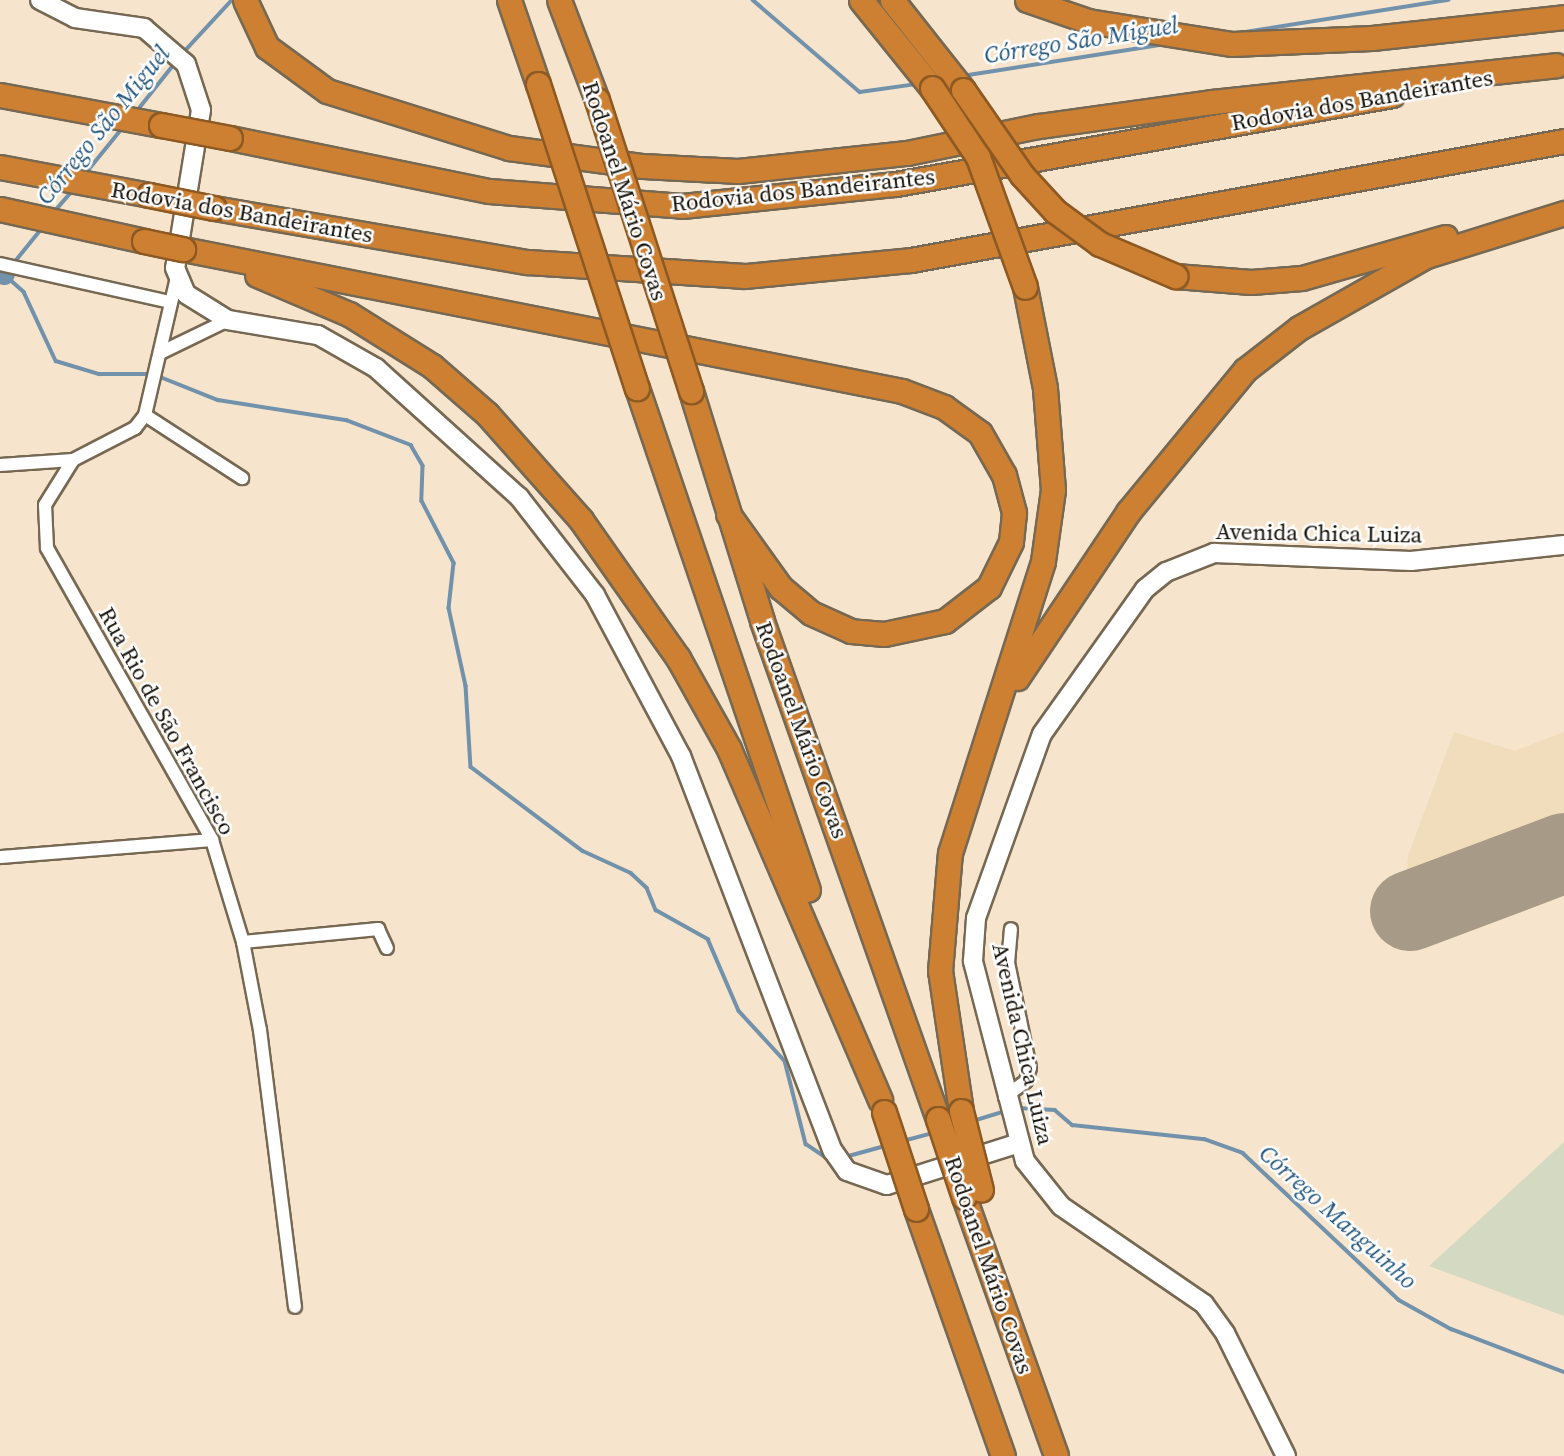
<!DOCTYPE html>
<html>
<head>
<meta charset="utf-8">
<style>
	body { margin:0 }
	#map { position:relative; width:1564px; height:1456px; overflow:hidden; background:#f6e5cc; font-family:"Source Serif 4",serif }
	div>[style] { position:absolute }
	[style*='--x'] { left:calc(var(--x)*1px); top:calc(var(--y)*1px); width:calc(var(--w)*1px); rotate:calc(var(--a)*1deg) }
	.built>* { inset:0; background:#f1dcbc }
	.green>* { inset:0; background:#d3dac1 }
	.stream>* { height:3.5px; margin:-1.75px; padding:0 1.75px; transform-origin:1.75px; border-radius:1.75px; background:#7291ab }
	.river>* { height:21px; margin:-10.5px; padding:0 10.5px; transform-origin:10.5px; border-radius:10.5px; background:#7291ab }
	.runway>* { height:80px; margin:-40px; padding:0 40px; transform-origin:40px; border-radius:40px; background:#a79a87 }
	.roads { filter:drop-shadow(2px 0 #766852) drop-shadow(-2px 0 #766852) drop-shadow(0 2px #766852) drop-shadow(0 -2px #766852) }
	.minor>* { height:12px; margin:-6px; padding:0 6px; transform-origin:6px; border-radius:6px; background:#fff }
	.secondary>* { height:18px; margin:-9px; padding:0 9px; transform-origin:9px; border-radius:9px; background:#fff }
	.motorway>* { height:23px; margin:-11.5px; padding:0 11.5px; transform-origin:11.5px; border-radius:11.5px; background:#cd8031 }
	.bridges { filter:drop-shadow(2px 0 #8d5923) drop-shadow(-2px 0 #8d5923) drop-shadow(0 2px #8d5923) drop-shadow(0 -2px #8d5923) }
	.motorway-bridge>* { height:23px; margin:-11.5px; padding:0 11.5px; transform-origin:11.5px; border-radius:11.5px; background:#cd8031 }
	span { translate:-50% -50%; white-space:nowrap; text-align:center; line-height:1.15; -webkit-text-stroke:5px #fff; paint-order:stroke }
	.street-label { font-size:23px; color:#161108 }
	.water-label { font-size:24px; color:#23567c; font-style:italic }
</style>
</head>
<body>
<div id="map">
	<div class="built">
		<i style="clip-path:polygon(1454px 732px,1515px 751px,1564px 732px,1564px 873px,1416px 928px,1405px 896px,1408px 856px)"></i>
	</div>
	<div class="green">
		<i style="clip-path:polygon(1564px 1142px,1564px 1316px,1429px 1266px)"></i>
	</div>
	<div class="stream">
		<i style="--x:753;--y:0;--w:141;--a:40.7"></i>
		<i style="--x:860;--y:92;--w:58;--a:-8"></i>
		<i style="--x:1239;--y:33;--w:212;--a:-9"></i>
		<i style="--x:182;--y:54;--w:74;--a:-47.2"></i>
		<i style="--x:962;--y:76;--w:206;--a:-8.9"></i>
		<i style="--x:136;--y:112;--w:63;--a:-51.5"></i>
		<i style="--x:85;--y:174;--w:62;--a:-50.9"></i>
		<i style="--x:54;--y:212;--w:30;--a:-49"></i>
		<i style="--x:13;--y:264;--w:48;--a:-51"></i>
		<i style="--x:8;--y:270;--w:6;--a:135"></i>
		<i style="--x:4;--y:274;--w:27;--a:42"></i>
		<i style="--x:24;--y:292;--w:76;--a:65.1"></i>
		<i style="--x:56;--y:361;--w:45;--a:16.8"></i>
		<i style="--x:99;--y:374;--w:52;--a:0"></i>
		<i style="--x:158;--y:376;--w:65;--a:21.8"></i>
		<i style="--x:218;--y:400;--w:130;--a:8.9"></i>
		<i style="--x:346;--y:420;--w:70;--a:21"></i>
		<i style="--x:411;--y:445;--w:24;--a:60"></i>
		<i style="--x:423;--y:466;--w:35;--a:92"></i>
		<i style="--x:422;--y:501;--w:70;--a:62.7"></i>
		<i style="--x:454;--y:563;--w:45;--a:96.3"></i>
		<i style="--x:449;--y:608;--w:80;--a:77.7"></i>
		<i style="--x:466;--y:686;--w:81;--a:86.5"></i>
		<i style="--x:471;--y:767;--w:140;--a:36.9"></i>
		<i style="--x:583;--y:851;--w:53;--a:24.6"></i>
		<i style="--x:631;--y:873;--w:22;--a:43"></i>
		<i style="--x:647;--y:888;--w:24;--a:68"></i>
		<i style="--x:656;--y:910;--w:60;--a:29.1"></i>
		<i style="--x:708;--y:939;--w:78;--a:66.7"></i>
		<i style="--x:739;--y:1011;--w:68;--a:47.4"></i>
		<i style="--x:785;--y:1061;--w:86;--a:75.8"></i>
		<i style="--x:806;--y:1144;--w:30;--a:34"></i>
		<i style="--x:1017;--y:1108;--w:38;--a:3"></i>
		<i style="--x:1055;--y:1110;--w:23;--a:41"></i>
		<i style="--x:1072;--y:1125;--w:133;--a:6.1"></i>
		<i style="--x:1204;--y:1139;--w:41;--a:19.7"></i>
		<i style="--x:1243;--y:1153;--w:214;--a:43.3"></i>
		<i style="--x:1399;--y:1300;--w:60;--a:29.1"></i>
		<i style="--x:1451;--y:1329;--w:121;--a:20.8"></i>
		<i style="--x:973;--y:1121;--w:34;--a:-17"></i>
		<i style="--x:903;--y:1141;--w:30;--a:-15"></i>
		<i style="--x:845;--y:1157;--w:41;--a:-15.4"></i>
	</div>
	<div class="river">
		<i style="--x:0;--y:273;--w:4;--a:14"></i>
	</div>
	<div class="runway">
		<i style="--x:1410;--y:911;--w:165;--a:-20.6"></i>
	</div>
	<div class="roads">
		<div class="minor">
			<i style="--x:0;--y:264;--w:174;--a:12.6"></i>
			<i style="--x:160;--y:353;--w:76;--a:-25.9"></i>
			<i style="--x:145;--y:415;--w:116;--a:33"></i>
			<i style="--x:73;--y:460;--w:53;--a:121.9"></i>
			<i style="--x:45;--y:505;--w:43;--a:87.3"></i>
			<i style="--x:47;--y:548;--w:335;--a:60.5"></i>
			<i style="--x:212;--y:840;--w:107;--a:73.1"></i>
			<i style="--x:243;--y:942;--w:90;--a:79.1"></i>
			<i style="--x:260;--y:1030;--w:279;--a:82.8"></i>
			<i style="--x:0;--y:465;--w:73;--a:-3.9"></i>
			<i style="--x:73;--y:460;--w:70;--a:-27.3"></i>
			<i style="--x:135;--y:428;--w:16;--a:-52"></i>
			<i style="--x:145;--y:415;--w:137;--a:-76.9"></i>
			<i style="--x:0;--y:857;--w:213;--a:-4.6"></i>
			<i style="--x:243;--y:942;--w:136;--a:-5.5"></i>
			<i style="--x:378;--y:929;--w:21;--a:65"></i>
			<i style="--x:1005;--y:1097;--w:26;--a:-37"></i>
			<i style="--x:1026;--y:1081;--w:14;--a:-73"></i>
			<i style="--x:1030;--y:1068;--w:107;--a:-101.8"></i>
			<i style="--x:1008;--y:963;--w:34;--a:-85"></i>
		</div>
		<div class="secondary">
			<i style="--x:40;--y:0;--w:39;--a:27"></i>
			<i style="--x:75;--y:18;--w:70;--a:8.2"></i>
			<i style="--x:144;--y:28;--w:55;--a:40.6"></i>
			<i style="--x:186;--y:64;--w:48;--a:71.9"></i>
			<i style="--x:201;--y:110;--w:160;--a:99.3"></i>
			<i style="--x:175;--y:268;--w:28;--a:67"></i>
			<i style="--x:186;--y:294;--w:49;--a:31.8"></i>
			<i style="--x:228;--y:320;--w:91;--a:9.5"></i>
			<i style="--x:318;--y:335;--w:67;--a:29.6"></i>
			<i style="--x:376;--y:368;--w:193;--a:42.1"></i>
			<i style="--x:519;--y:497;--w:124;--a:52.2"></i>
			<i style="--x:595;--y:595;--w:183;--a:61.9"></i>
			<i style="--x:681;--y:756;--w:423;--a:69"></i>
			<i style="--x:833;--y:1151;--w:24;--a:55"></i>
			<i style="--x:847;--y:1171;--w:42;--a:19.3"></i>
			<i style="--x:887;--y:1185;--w:135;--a:-17.6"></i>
			<i style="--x:1286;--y:1456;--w:137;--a:-116.4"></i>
			<i style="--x:1225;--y:1333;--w:36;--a:-126"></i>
			<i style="--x:1204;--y:1304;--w:173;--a:-145.6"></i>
			<i style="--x:1061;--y:1206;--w:58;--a:-128.7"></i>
			<i style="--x:1025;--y:1161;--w:207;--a:-104.6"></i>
			<i style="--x:973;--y:961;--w:43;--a:-86"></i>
			<i style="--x:976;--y:918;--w:195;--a:-70.3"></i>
			<i style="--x:1042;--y:734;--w:178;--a:-54.6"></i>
			<i style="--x:1145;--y:589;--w:27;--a:-39"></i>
			<i style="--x:1166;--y:572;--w:52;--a:-21.6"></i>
			<i style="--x:1214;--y:553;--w:197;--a:2.3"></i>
			<i style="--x:1411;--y:561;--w:154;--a:-6"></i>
		</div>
		<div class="motorway">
			<i style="--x:245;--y:0;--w:52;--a:64.9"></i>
			<i style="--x:267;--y:47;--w:74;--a:36.3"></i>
			<i style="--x:327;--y:91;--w:191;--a:17.4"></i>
			<i style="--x:509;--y:148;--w:135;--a:7.7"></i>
			<i style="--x:643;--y:166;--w:95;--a:3"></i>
			<i style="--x:738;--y:171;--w:170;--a:-6.1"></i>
			<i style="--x:907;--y:153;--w:135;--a:-11.6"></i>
			<i style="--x:1039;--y:126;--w:175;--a:-7.9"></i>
			<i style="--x:1212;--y:102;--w:346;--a:-6.1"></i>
			<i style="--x:509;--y:0;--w:89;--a:71"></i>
			<i style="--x:559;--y:0;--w:107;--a:69.2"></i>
			<i style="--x:861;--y:0;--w:113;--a:51.1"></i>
			<i style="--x:892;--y:0;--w:115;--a:51.7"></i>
			<i style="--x:1027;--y:0;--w:65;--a:19"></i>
			<i style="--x:1088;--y:21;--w:146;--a:9.1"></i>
			<i style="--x:1232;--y:44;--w:140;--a:-2.5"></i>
			<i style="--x:1372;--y:38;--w:193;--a:-6.2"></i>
			<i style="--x:0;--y:95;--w:164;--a:10.6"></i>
			<i style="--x:230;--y:138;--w:264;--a:11.6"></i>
			<i style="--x:489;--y:191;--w:194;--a:4.4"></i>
			<i style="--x:682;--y:206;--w:215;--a:-5.9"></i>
			<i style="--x:896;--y:184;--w:504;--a:-10.17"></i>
			<i style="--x:0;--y:167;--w:152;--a:10.6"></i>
			<i style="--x:214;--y:208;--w:319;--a:9.8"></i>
			<i style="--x:528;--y:262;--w:217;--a:3.7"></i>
			<i style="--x:745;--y:276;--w:167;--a:-5.5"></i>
			<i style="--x:911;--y:260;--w:664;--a:-10.33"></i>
			<i style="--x:0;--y:209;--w:148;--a:12.5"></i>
			<i style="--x:183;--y:249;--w:733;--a:11.17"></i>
			<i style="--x:902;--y:391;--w:45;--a:20.9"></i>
			<i style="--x:944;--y:407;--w:44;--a:35.8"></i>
			<i style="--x:980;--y:433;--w:48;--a:60.3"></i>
			<i style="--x:1004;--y:475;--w:39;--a:75"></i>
			<i style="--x:1014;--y:513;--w:29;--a:96"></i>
			<i style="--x:1011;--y:542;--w:50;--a:116.1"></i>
			<i style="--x:989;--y:587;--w:56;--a:142.3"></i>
			<i style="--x:945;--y:621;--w:62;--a:168"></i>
			<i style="--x:884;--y:634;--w:33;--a:-175"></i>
			<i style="--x:851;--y:631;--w:44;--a:-155.8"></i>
			<i style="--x:811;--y:613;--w:39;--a:-140"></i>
			<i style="--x:781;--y:588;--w:91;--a:-125.6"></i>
			<i style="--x:257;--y:275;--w:100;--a:23"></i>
			<i style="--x:349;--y:314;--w:98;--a:32.1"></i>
			<i style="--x:432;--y:366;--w:73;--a:41.1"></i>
			<i style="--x:487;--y:414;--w:142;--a:48.4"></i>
			<i style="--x:581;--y:520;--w:169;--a:54.9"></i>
			<i style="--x:678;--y:658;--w:104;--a:60.7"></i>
			<i style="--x:729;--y:749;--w:382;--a:66.7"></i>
			<i style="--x:1175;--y:276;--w:76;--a:4.5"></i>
			<i style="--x:1251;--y:282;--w:51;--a:-4.5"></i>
			<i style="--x:1302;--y:278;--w:149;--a:-16"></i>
			<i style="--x:637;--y:388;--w:530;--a:71.19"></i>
			<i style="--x:691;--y:391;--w:241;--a:72.8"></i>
			<i style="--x:762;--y:621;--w:528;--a:70.54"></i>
			<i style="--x:1017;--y:678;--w:200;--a:-56.2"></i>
			<i style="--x:1128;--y:512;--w:184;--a:-50.5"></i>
			<i style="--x:1245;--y:370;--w:68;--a:-37.9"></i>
			<i style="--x:1299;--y:328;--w:146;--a:-29.6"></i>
			<i style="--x:1426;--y:256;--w:145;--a:-17.3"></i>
			<i style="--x:961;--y:1111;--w:142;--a:-98.5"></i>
			<i style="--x:940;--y:971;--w:118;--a:-85.2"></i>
			<i style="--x:950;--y:853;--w:306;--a:-72.3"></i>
			<i style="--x:1043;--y:561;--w:72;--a:-82"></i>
			<i style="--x:1053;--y:490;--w:102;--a:-94.5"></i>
			<i style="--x:1045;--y:388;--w:103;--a:-101.2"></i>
			<i style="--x:964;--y:1197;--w:275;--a:70.4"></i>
			<i style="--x:916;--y:1209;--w:262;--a:70.6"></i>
		</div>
	</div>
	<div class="bridges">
		<div class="motorway-bridge">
			<i style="--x:538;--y:84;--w:320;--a:72"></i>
			<i style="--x:932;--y:88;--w:83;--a:56.3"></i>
			<i style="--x:978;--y:157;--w:138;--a:70.1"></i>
			<i style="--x:963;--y:90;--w:103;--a:55.2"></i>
			<i style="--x:1022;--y:175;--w:49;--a:47.5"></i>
			<i style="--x:1055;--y:211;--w:56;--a:36.3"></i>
			<i style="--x:1100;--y:244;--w:82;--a:23.1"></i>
			<i style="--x:597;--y:100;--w:306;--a:72.1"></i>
			<i style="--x:161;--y:125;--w:70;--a:10.7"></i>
			<i style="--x:149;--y:195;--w:66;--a:11.3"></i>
			<i style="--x:144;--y:241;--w:40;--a:12"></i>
			<i style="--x:961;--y:1111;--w:81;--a:75.8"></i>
			<i style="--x:884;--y:1112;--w:102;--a:71.7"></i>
			<i style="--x:938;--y:1119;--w:82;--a:71.6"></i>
		</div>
	</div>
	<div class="street-label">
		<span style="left:1362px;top:100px;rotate:-10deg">Rodovia dos Bandeirantes</span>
		<span style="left:803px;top:190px;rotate:-6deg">Rodovia dos Bandeirantes</span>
		<span style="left:625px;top:191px;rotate:72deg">Rodoanel Mário Covas</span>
		<span style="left:242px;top:212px;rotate:10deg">Rodovia dos Bandeirantes</span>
		<span style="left:1319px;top:533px;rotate:1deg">Avenida Chica Luiza</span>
		<span style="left:167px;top:721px;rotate:61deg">Rua Rio de São Francisco</span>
		<span style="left:802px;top:730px;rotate:70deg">Rodoanel Mário Covas</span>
		<span style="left:1023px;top:1044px;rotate:77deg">Avenida Chica Luiza</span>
		<span style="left:989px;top:1265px;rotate:71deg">Rodoanel Mário Covas</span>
	</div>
	<div class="water-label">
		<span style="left:1081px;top:40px;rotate:-9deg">Córrego São Miguel</span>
		<span style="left:103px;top:125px;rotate:-51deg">Córrego São Miguel</span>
		<span style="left:1338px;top:1217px;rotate:42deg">Córrego Manguinho</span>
	</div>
</div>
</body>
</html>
